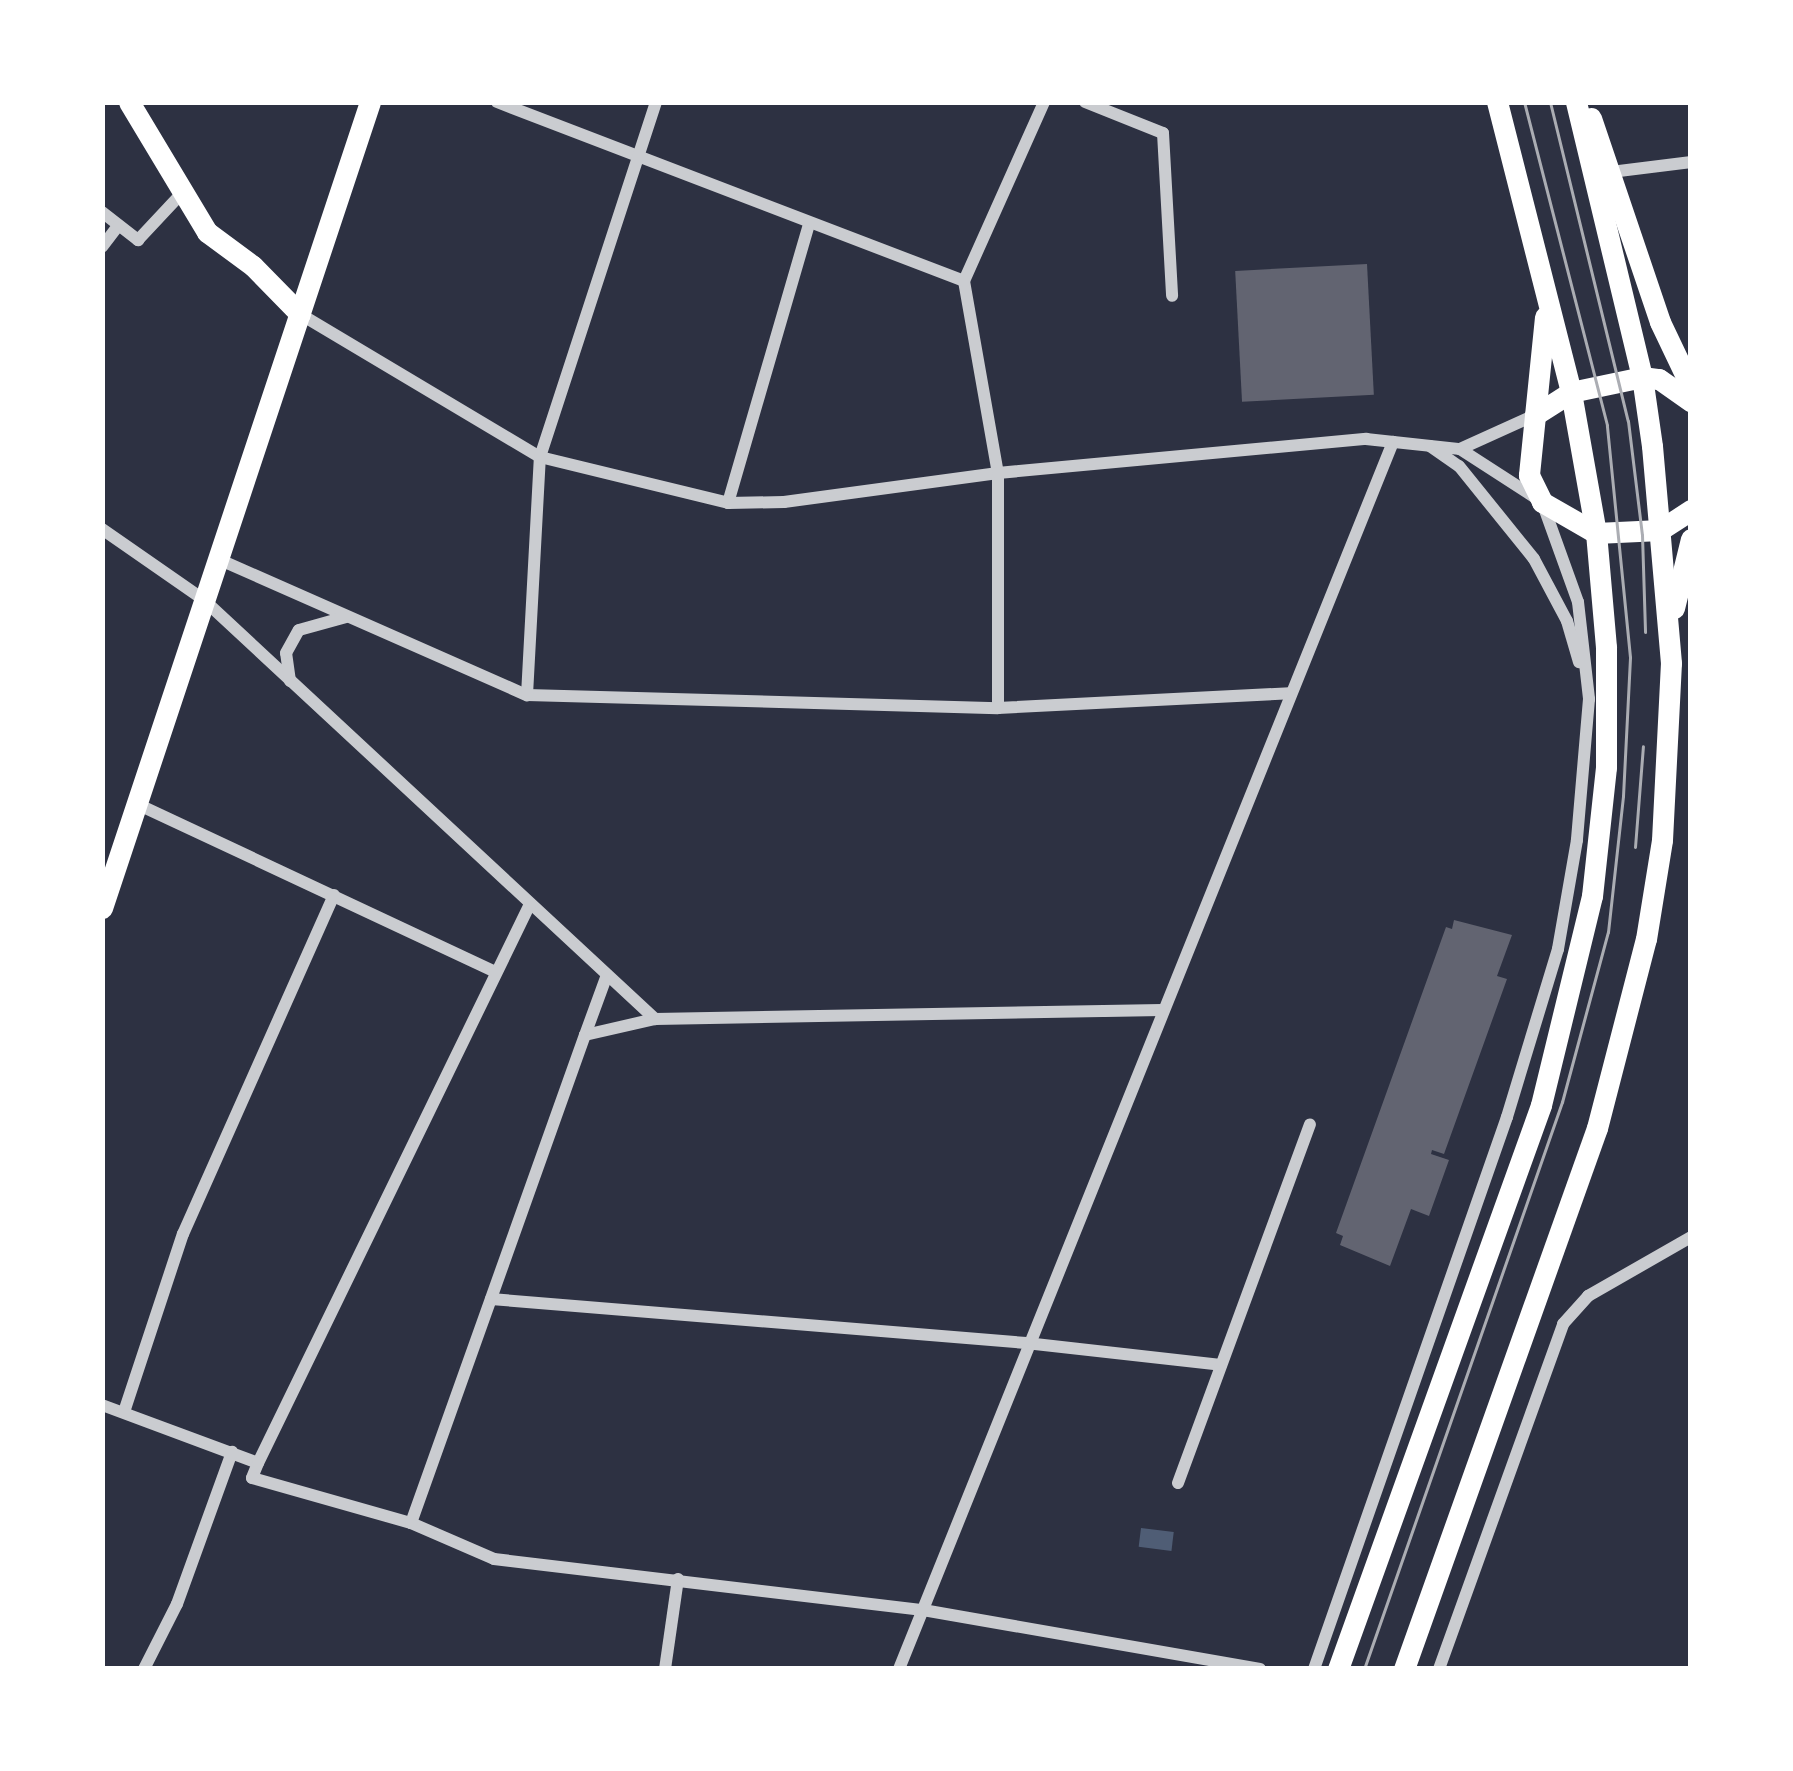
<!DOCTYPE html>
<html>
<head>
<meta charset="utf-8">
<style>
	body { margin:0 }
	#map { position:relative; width:1793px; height:1771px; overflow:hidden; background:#2d3142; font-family:"Fira Sans Condensed",sans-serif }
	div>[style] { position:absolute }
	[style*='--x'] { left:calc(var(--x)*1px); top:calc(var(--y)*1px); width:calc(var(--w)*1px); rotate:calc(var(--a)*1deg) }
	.water>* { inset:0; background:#4f5d75; transform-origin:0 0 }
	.building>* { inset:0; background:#626471; transform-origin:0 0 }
	.minor>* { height:12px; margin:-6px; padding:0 6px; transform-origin:6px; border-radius:6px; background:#caccd0 }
	.secondary>* { height:21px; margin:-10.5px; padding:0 10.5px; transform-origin:10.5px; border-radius:10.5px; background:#fff }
	.primary>* { height:21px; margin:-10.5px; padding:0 10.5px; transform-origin:10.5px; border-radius:10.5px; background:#fff }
	.tram>* { height:3px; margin:-1.5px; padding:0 1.5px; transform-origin:1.5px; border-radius:1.5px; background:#abadb3 }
	span { translate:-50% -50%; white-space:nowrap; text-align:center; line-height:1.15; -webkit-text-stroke:12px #fff; paint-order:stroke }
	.frame { position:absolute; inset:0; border:105px solid #fff; pointer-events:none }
</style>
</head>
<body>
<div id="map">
	<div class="water">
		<i style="left:1141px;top:1528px;width:33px;height:19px;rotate:7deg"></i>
	</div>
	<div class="building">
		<i style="left:1367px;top:264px;width:131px;height:132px;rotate:87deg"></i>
		<i style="clip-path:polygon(1454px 920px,1512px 935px,1497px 976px,1507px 979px,1444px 1154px,1432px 1150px,1431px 1154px,1449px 1160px,1429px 1216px,1411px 1209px,1390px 1266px,1340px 1245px,1343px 1236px,1336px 1233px,1446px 927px,1452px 929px)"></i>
	</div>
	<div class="minor">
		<i style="--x:497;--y:102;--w:500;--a:20.97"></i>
		<i style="--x:964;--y:281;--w:195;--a:80"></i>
		<i style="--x:998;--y:473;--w:235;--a:90"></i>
		<i style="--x:1085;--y:102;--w:84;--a:21.7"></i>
		<i style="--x:1163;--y:133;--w:163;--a:86.8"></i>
		<i style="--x:1611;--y:172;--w:81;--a:-7.1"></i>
		<i style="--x:102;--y:212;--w:46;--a:37.9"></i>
		<i style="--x:138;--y:240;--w:63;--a:-46.9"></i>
		<i style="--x:102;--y:247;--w:25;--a:-53"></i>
		<i style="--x:964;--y:281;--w:196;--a:-65.9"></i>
		<i style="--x:300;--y:314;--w:279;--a:30.8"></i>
		<i style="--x:540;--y:457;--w:194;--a:13.7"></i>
		<i style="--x:728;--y:503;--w:56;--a:-1"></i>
		<i style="--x:784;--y:502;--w:216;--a:-7.7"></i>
		<i style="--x:998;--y:473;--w:370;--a:-5.3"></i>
		<i style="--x:1366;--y:439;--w:95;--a:6.1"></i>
		<i style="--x:1460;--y:449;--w:98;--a:32.9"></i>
		<i style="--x:1542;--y:502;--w:106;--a:70.2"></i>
		<i style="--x:1578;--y:602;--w:98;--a:83.5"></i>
		<i style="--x:1589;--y:699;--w:142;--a:94.9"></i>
		<i style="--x:1577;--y:840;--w:111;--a:99.9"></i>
		<i style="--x:1558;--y:949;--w:176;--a:106.9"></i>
		<i style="--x:1507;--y:1117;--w:585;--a:109.27"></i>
		<i style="--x:1430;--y:446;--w:35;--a:35"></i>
		<i style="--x:1459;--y:466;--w:119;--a:51.1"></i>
		<i style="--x:1534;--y:559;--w:70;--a:62"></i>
		<i style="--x:1567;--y:621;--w:43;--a:73.7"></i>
		<i style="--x:1460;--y:449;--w:82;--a:-24.4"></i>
		<i style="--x:728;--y:503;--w:291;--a:-73.8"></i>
		<i style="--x:102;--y:529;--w:124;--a:34.8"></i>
		<i style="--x:204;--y:600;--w:616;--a:42.89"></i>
		<i style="--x:218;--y:559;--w:338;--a:23.8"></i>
		<i style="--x:527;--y:695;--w:471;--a:1.6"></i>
		<i style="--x:998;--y:708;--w:292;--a:-2.9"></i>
		<i style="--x:290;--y:681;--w:28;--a:-98"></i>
		<i style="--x:286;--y:653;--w:26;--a:-61"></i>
		<i style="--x:299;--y:630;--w:49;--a:-15.5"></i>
		<i style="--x:527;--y:695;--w:238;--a:-86.9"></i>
		<i style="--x:540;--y:457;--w:373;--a:-71.9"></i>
		<i style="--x:137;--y:804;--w:395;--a:25.1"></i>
		<i style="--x:585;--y:1035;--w:64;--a:-69.9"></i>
		<i style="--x:491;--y:1299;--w:537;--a:4.7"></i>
		<i style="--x:1026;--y:1343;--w:196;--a:6.4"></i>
		<i style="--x:102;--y:1405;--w:166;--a:20.4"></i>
		<i style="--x:258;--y:1463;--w:16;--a:112"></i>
		<i style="--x:252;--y:1478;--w:165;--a:15.8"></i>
		<i style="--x:411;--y:1523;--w:90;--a:23.4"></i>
		<i style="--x:494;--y:1559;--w:432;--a:6.8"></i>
		<i style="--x:923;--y:1610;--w:342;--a:9.9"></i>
		<i style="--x:124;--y:1412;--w:188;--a:-71.7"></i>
		<i style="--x:183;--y:1234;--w:371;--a:-66"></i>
		<i style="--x:258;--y:1463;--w:622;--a:-64.05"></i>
		<i style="--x:1178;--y:1483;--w:382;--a:-69.8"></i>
		<i style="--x:411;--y:1523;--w:518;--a:-70.38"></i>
		<i style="--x:585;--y:1035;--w:72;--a:-12.9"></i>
		<i style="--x:655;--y:1019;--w:507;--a:-1.02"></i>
		<i style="--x:144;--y:1669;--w:73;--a:-63.1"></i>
		<i style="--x:177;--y:1604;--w:162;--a:-70.1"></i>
		<i style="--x:665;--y:1669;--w:91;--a:-81.8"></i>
		<i style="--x:899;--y:1669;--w:1323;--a:-68.07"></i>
		<i style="--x:1439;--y:1669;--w:367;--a:-70.2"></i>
		<i style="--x:1563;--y:1324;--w:38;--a:-48"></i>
		<i style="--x:1588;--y:1296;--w:119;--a:-29.8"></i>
	</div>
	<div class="secondary">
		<i style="--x:129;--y:102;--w:152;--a:59"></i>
		<i style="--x:207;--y:232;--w:57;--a:36.5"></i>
		<i style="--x:253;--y:266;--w:67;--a:45.6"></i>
		<i style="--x:102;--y:908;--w:849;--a:-71.61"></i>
	</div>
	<div class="primary">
		<i style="--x:1591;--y:118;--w:215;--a:71.3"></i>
		<i style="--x:1660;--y:322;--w:72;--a:64.5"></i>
		<i style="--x:1545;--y:317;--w:159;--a:95.8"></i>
		<i style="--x:1529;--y:475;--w:30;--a:64"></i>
		<i style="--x:1542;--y:502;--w:62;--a:29.9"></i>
		<i style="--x:1596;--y:533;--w:64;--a:-2.7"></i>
		<i style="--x:1660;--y:530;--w:37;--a:-33"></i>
		<i style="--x:1535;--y:415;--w:43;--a:-32.6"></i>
		<i style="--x:1571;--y:392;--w:73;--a:-11.9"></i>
		<i style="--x:1642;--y:377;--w:17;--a:7"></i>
		<i style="--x:1659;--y:379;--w:39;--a:35"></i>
		<i style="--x:1674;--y:608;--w:71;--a:-76.2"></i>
		<i style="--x:1338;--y:1669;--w:599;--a:-70.2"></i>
		<i style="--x:1541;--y:1105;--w:215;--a:-76.3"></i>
		<i style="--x:1592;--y:896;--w:130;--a:-83.8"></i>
		<i style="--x:1606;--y:767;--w:120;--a:-90"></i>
		<i style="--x:1606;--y:647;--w:114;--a:-95"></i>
		<i style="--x:1596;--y:533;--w:143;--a:-100.1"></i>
		<i style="--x:1571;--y:392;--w:299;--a:-104.3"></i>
		<i style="--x:1404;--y:1669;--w:574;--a:-70.37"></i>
		<i style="--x:1597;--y:1128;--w:195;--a:-75.5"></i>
		<i style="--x:1646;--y:939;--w:100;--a:-80.8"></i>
		<i style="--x:1662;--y:840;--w:177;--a:-87.1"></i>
		<i style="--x:1671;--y:663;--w:218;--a:-95"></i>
		<i style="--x:1652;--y:446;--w:70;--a:-98.2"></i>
		<i style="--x:1642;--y:377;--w:283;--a:-103.5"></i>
	</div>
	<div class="tram">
		<i style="--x:1550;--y:102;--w:328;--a:76.3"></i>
		<i style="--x:1628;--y:421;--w:115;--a:83"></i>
		<i style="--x:1642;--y:535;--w:97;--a:88.2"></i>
		<i style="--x:1635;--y:847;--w:101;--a:-85.5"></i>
		<i style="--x:1364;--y:1669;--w:601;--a:-70.75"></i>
		<i style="--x:1562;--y:1102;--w:176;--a:-74.9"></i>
		<i style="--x:1608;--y:932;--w:137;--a:-83.7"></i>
		<i style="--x:1623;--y:796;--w:139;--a:-87.1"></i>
		<i style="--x:1630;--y:657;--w:233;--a:-95.7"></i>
		<i style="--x:1607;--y:425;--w:333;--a:-104.4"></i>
	</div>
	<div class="frame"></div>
</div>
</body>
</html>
